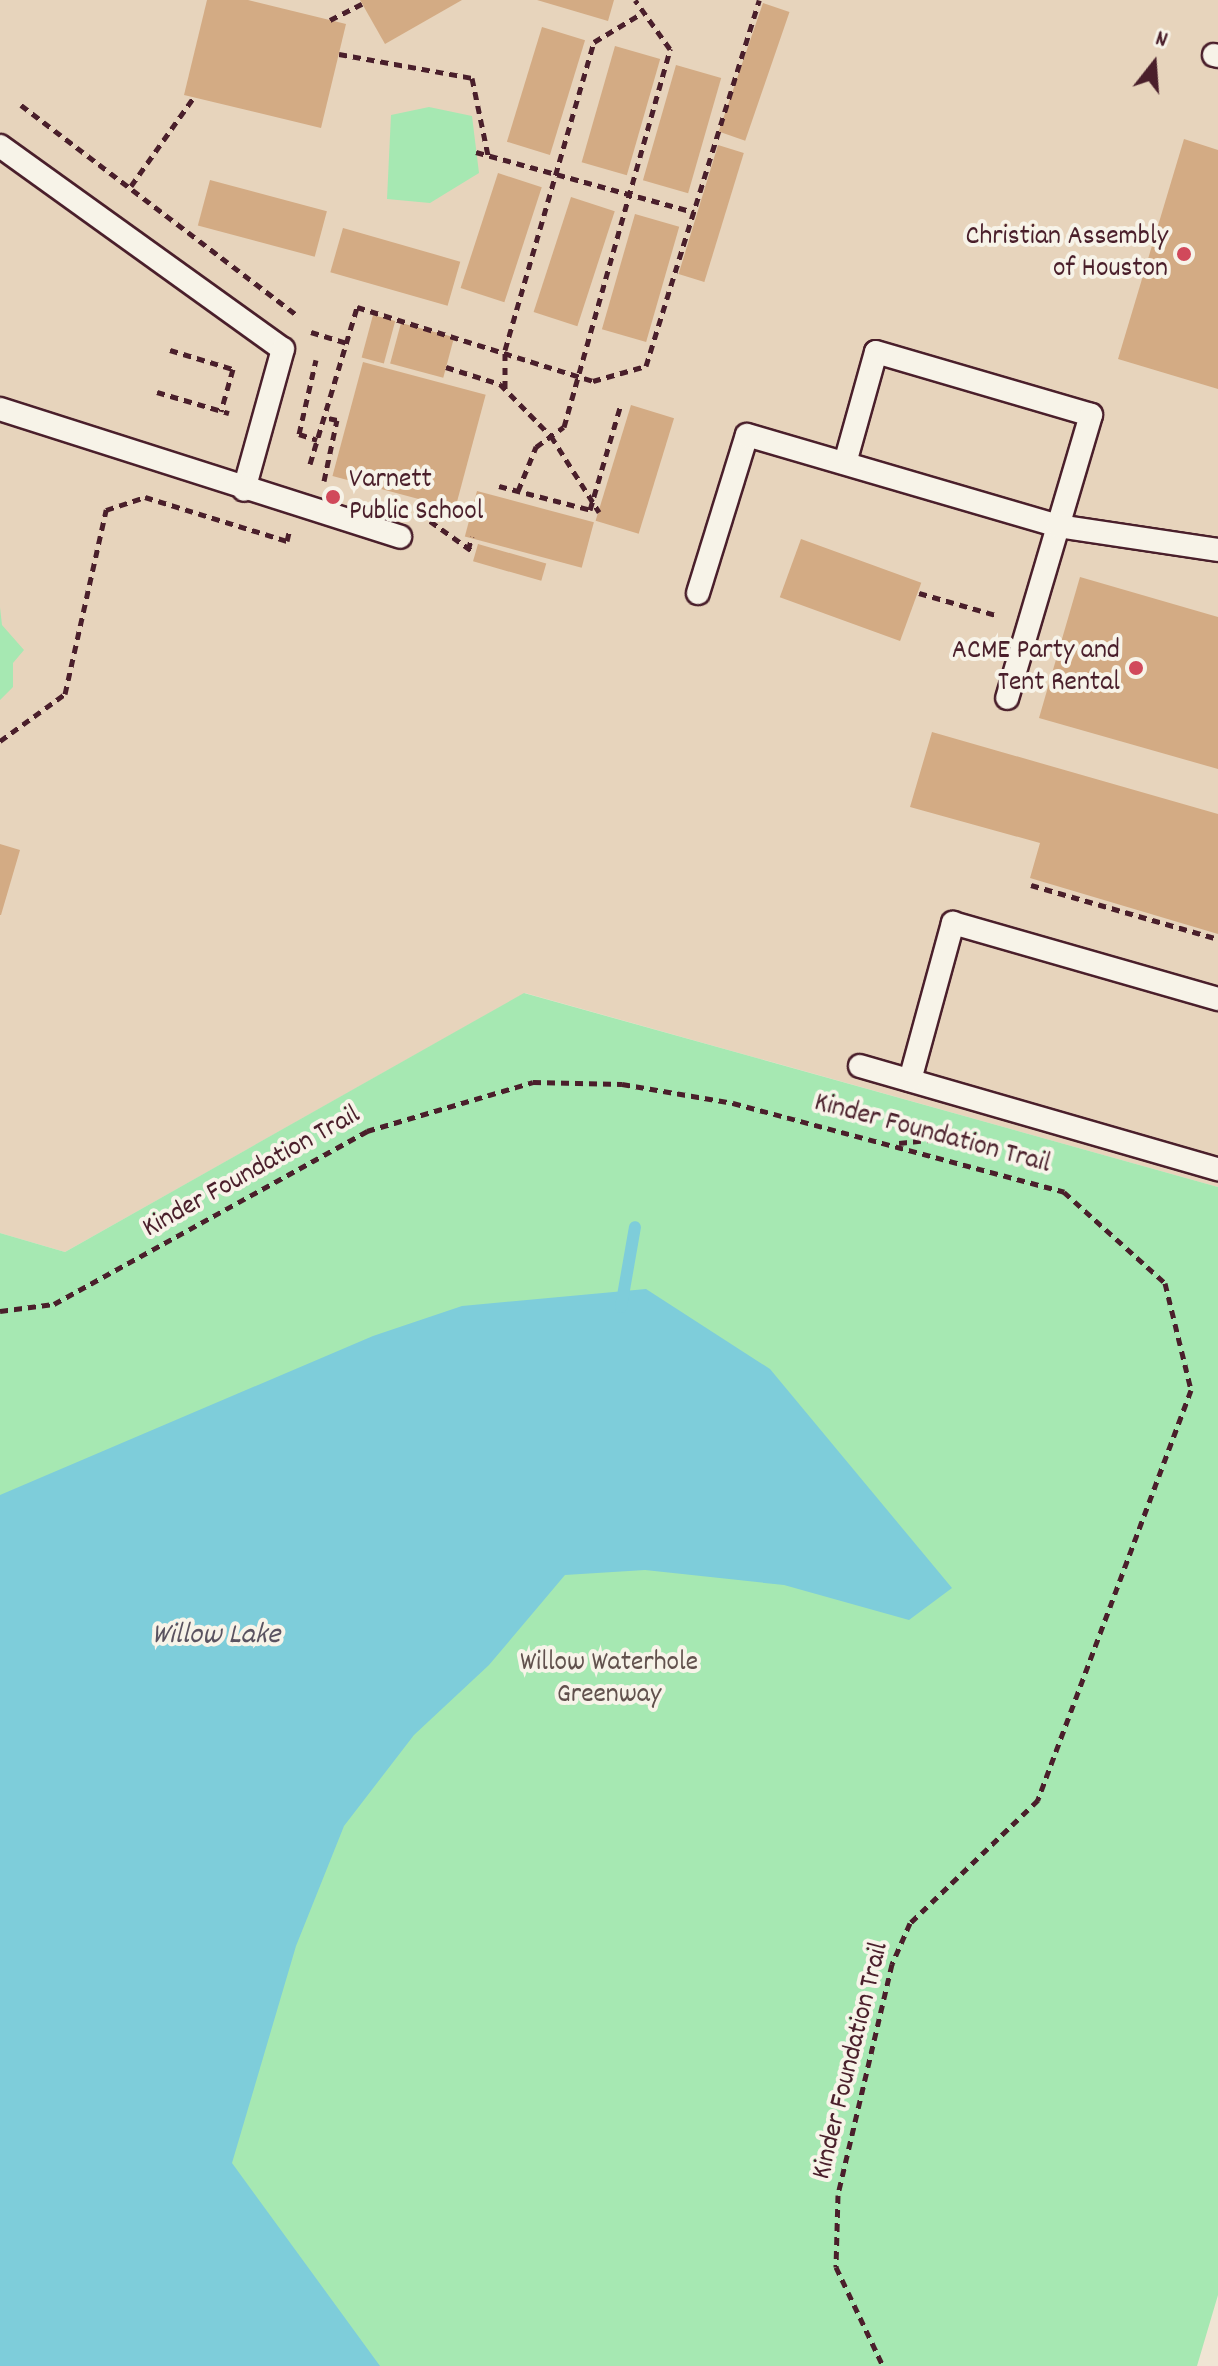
<!DOCTYPE html>
<html>
<head>
<meta charset="utf-8">
<style>
	body { margin:0 }
	#map { position:relative; width:1218px; height:2366px; overflow:hidden; background:#f0e5d4; font-family:Dekko,sans-serif }
	div>[style] { position:absolute }
	[style*='--x'] { left:calc(var(--x)*1px); top:calc(var(--y)*1px); width:calc(var(--w)*1px); rotate:calc(var(--a)*1deg) }
	.built>* { inset:0; background:#e7d4bc }
	.green>* { inset:0; background:#a6e8b2 }
	.water>* { inset:0; background:#7ecdda }
	.stream>* { height:12px; margin:-6px; padding:0 6px; transform-origin:6px; border-radius:6px; background:#7ecdda }
	.building>* { inset:0; background:#d3ab84; transform-origin:0 0 }
	.path>* { height:5px; margin-top:-2.5px; transform-origin:0; background:repeating-linear-gradient(90deg,#4a1f2b 0 8px,transparent 0 14px) }
	.roads { filter:drop-shadow(2px 0 #4a1f2b) drop-shadow(-2px 0 #4a1f2b) drop-shadow(0 2px #4a1f2b) drop-shadow(0 -2px #4a1f2b) }
	.lane>* { height:22px; margin:-11px; padding:0 11px; transform-origin:11px; border-radius:11px; background:#f7f3e8 }
	.dots>* { width:22px; height:22px; translate:-50% -50%; box-sizing:border-box; border:4px solid #f7f3e8; border-radius:50% }
	span { translate:-50% -50%; white-space:nowrap; text-align:center; line-height:1.15; -webkit-text-stroke:8px #f7f3e8; paint-order:stroke }
	.poi-label { font-size:28px; color:#4a1f2b }
	.right { translate:-100% -50%; text-align:right }
	.left { translate:0 -50%; text-align:left }
	.street-label { font-size:28px; color:#4a1f2b }
	.park-label { font-size:28px; color:#61514d }
	.water-label { font-size:30px; color:#5a5360; font-style:italic }
	.north { position:absolute; left:1114px; top:24px; width:80px; height:80px; -webkit-text-stroke:6px #f7f3e8; paint-order:stroke; rotate:17deg; font-size:22px; font-weight:700; line-height:32px; text-align:center; color:#4a1f2b }
	.north::after { content:''; display:block; margin:auto; width:28px; height:36px; background:#4a1f2b; clip-path:polygon(50% 0,100% 100%,50% 72%,0 100%) }
</style>
</head>
<body>
<div id="map">
	<div class="built">
		<i style="clip-path:polygon(0 0,1218px 0,1218px 1187px,525px 993px,65px 1252px,0 1233px)"></i>
	</div>
	<div class="green">
		<i style="clip-path:polygon(429px 107px,472px 116px,479px 173px,430px 203px,387px 199px,391px 115px)"></i>
		<i style="clip-path:polygon(0 607px,2px 625px,24px 650px,13px 663px,13px 687px,0 700px)"></i>
		<i style="clip-path:polygon(524px 993px,1218px 1187px,1218px 2295px,1197px 2366px,0 2366px,0 1233px,65px 1252px)"></i>
	</div>
	<div class="water">
		<i style="clip-path:polygon(646px 1289px,770px 1369px,952px 1588px,909px 1620px,784px 1585px,645px 1570px,565px 1575px,489px 1665px,414px 1735px,344px 1826px,296px 1946px,232px 2163px,380px 2366px,0 2366px,0 1495px,373px 1336px,462px 1306px)"></i>
	</div>
	<div class="stream">
		<i style="--x:621;--y:1307;--w:81;--a:-80.1"></i>
	</div>
	<div class="building">
		<i style="clip-path:polygon(207px 0,248px 0,346px 24px,321px 128px,184px 95px)"></i>
		<i style="clip-path:polygon(360px 0,462px 0,385px 44px)"></i>
		<i style="clip-path:polygon(537px 0,614px 0,608px 21px)"></i>
		<i style="left:763px;top:3px;width:28px;height:136px;rotate:19deg"></i>
		<i style="left:542px;top:27px;width:45px;height:120px;rotate:17deg"></i>
		<i style="left:615px;top:46px;width:47px;height:121px;rotate:16deg"></i>
		<i style="left:676px;top:65px;width:47px;height:120px;rotate:16deg"></i>
		<i style="clip-path:polygon(1184px 139px,1218px 150px,1218px 389px,1118px 359px)"></i>
		<i style="left:718px;top:145px;width:27px;height:135px;rotate:17deg"></i>
		<i style="left:498px;top:173px;width:46px;height:121px;rotate:18deg"></i>
		<i style="left:210px;top:180px;width:121px;height:47px;rotate:15deg"></i>
		<i style="left:571px;top:197px;width:46px;height:121px;rotate:18deg"></i>
		<i style="left:635px;top:214px;width:46px;height:120px;rotate:16deg"></i>
		<i style="left:343px;top:228px;width:122px;height:46px;rotate:16deg"></i>
		<i style="left:373px;top:315px;width:23px;height:44px;rotate:15deg"></i>
		<i style="left:401px;top:323px;width:55px;height:42px;rotate:15deg"></i>
		<i style="left:363px;top:362px;width:127px;height:118px;rotate:15deg"></i>
		<i style="left:631px;top:405px;width:45px;height:121px;rotate:17deg"></i>
		<i style="left:477px;top:491px;width:121px;height:47px;rotate:15deg"></i>
		<i style="left:801px;top:539px;width:128px;height:62px;rotate:20deg"></i>
		<i style="left:478px;top:544px;width:71px;height:18px;rotate:16deg"></i>
		<i style="clip-path:polygon(1080px 577px,1218px 617px,1218px 769px,1039px 718px)"></i>
		<i style="clip-path:polygon(932px 732px,1218px 814px,1218px 934px,1030px 878px,1040px 843px,910px 807px)"></i>
		<i style="clip-path:polygon(0 844px,20px 850px,1px 915px,0 915px)"></i>
	</div>
	<div class="path">
		<i style="--x:330;--y:20;--w:36;--a:-27"></i>
		<i style="--x:339;--y:54;--w:135;--a:10.2"></i>
		<i style="--x:472;--y:78;--w:79;--a:78.3"></i>
		<i style="--x:21;--y:105;--w:347;--a:37.3"></i>
		<i style="--x:476;--y:152;--w:226;--a:15.4"></i>
		<i style="--x:131;--y:186;--w:109;--a:-54.7"></i>
		<i style="--x:311;--y:332;--w:38;--a:17"></i>
		<i style="--x:170;--y:350;--w:66;--a:16.8"></i>
		<i style="--x:233;--y:369;--w:44;--a:105.9"></i>
		<i style="--x:446;--y:367;--w:57;--a:17.5"></i>
		<i style="--x:500;--y:384;--w:73;--a:45.6"></i>
		<i style="--x:551;--y:436;--w:90;--a:57.7"></i>
		<i style="--x:505;--y:389;--w:39;--a:-90"></i>
		<i style="--x:505;--y:350;--w:321;--a:-73.9"></i>
		<i style="--x:594;--y:42;--w:58;--a:-31"></i>
		<i style="--x:157;--y:392;--w:75;--a:16.3"></i>
		<i style="--x:299;--y:434;--w:76;--a:-77.1"></i>
		<i style="--x:299;--y:434;--w:19;--a:18"></i>
		<i style="--x:310;--y:464;--w:164;--a:-73.3"></i>
		<i style="--x:357;--y:307;--w:247;--a:17.4"></i>
		<i style="--x:593;--y:381;--w:55;--a:-15.8"></i>
		<i style="--x:646;--y:366;--w:383;--a:-72.8"></i>
		<i style="--x:324;--y:481;--w:62;--a:-78"></i>
		<i style="--x:337;--y:420;--w:13;--a:-167"></i>
		<i style="--x:499;--y:486;--w:95;--a:14.6"></i>
		<i style="--x:518;--y:491;--w:48;--a:-67.8"></i>
		<i style="--x:536;--y:447;--w:34;--a:-36"></i>
		<i style="--x:564;--y:427;--w:393;--a:-74.3"></i>
		<i style="--x:670;--y:49;--w:60;--a:-125.5"></i>
		<i style="--x:590;--y:510;--w:110;--a:-73.7"></i>
		<i style="--x:430;--y:521;--w:55;--a:35.4"></i>
		<i style="--x:468;--y:550;--w:14;--a:-73"></i>
		<i style="--x:919;--y:593;--w:83;--a:16"></i>
		<i style="--x:0;--y:741;--w:80;--a:-35.9"></i>
		<i style="--x:65;--y:694;--w:189;--a:-77.4"></i>
		<i style="--x:106;--y:510;--w:41;--a:-18.4"></i>
		<i style="--x:145;--y:497;--w:149;--a:17.2"></i>
		<i style="--x:287;--y:541;--w:9;--a:-77"></i>
		<i style="--x:1031;--y:885;--w:195;--a:16.1"></i>
		<i style="--x:899;--y:1143;--w:78;--a:-5.9"></i>
		<i style="--x:0;--y:1311;--w:54;--a:-7.4"></i>
		<i style="--x:54;--y:1304;--w:358;--a:-28.9"></i>
		<i style="--x:367;--y:1131;--w:173;--a:-16.4"></i>
		<i style="--x:533;--y:1082;--w:89;--a:1.3"></i>
		<i style="--x:622;--y:1084;--w:113;--a:9.7"></i>
		<i style="--x:733;--y:1103;--w:343;--a:15"></i>
		<i style="--x:1064;--y:1192;--w:136;--a:42"></i>
		<i style="--x:1165;--y:1283;--w:110;--a:76.3"></i>
		<i style="--x:1191;--y:1390;--w:438;--a:110.5"></i>
		<i style="--x:1038;--y:1800;--w:178;--a:136.1"></i>
		<i style="--x:910;--y:1923;--w:45;--a:113.7"></i>
		<i style="--x:892;--y:1964;--w:237;--a:103.2"></i>
		<i style="--x:838;--y:2195;--w:72;--a:91.6"></i>
		<i style="--x:836;--y:2267;--w:110;--a:64.6"></i>
	</div>
	<div class="roads">
		<div class="lane">
			<i style="--x:1214;--y:55;--w:4;--a:14"></i>
			<i style="--x:0;--y:146;--w:348;--a:35.7"></i>
			<i style="--x:283;--y:349;--w:146;--a:105.5"></i>
			<i style="--x:0;--y:409;--w:420;--a:17.7"></i>
			<i style="--x:845;--y:463;--w:115;--a:-74.4"></i>
			<i style="--x:876;--y:352;--w:224;--a:16.3"></i>
			<i style="--x:1091;--y:415;--w:295;--a:106.5"></i>
			<i style="--x:698;--y:593;--w:165;--a:-72.8"></i>
			<i style="--x:747;--y:435;--w:324;--a:16.3"></i>
			<i style="--x:1058;--y:526;--w:162;--a:8.5"></i>
			<i style="--x:860;--y:1066;--w:373;--a:16.1"></i>
			<i style="--x:910;--y:1080;--w:163;--a:-74.7"></i>
			<i style="--x:953;--y:923;--w:276;--a:16"></i>
		</div>
	</div>
	<div class="dots">
		<i style="left:1184px;top:254px;background:#d1495b"></i>
		<i style="left:333px;top:497px;background:#d1495b"></i>
		<i style="left:1136px;top:668px;background:#d1495b"></i>
	</div>
	<div class="poi-label">
		<span class="right" style="left:1168px;top:254px">Christian Assembly<br>of Houston</span>
		<span class="left" style="left:349px;top:497px">Varnett<br>Public School</span>
		<span class="right" style="left:1120px;top:668px">ACME Party and<br>Tent Rental</span>
	</div>
	<div class="street-label">
		<span style="left:932px;top:1135px;rotate:15deg">Kinder Foundation Trail</span>
		<span style="left:252px;top:1173px;rotate:-29deg">Kinder Foundation Trail</span>
		<span style="left:852px;top:2061px;rotate:-76deg">Kinder Foundation Trail</span>
	</div>
	<div class="park-label">
		<span style="left:609px;top:1680px">Willow Waterhole<br>Greenway</span>
	</div>
	<div class="water-label">
		<span style="left:216px;top:1637px">Willow Lake</span>
	</div>
	<div class="north">N</div>
</div>
</body>
</html>
